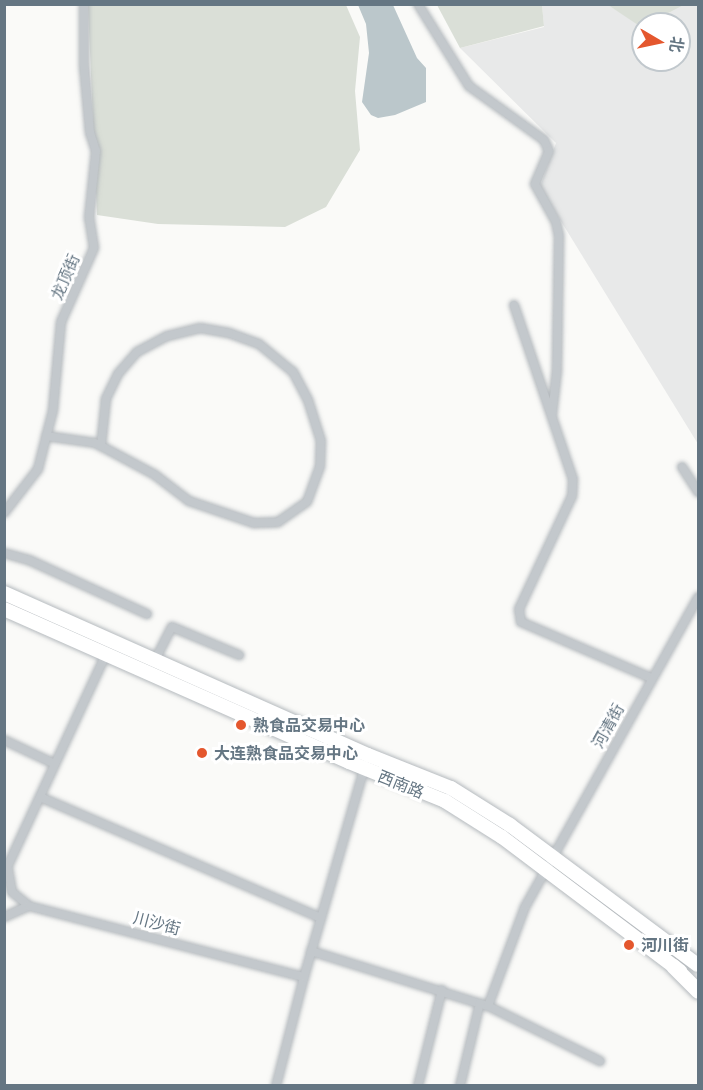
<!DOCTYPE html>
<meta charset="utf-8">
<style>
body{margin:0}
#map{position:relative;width:703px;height:1090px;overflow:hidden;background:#fafaf8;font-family:Barlow,"Noto Sans SC",sans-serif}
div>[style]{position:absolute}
.built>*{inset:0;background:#e8e9e9}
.green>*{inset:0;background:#dadfd7}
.water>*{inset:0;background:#bbc7cb}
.roads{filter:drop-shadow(0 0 2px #b5babe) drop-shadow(0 0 2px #b5babe)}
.street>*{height:8px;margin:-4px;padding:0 4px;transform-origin:4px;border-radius:4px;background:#c3c8cc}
.primary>*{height:14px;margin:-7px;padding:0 7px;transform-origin:7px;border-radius:7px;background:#fff}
.highway>*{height:15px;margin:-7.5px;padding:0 7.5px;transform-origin:7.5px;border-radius:7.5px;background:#fff}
.dots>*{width:16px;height:16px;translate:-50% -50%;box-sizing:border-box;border:3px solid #fff;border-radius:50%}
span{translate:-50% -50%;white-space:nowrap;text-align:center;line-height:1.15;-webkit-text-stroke:6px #fff;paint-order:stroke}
.street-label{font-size:16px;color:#657683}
.poi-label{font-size:16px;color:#657683;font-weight:700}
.left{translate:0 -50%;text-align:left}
.frame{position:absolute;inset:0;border:6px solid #657683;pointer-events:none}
.north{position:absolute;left:631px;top:12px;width:60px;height:60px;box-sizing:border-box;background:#fff;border:2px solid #c1c8cd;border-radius:50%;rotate:99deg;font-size:16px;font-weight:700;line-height:24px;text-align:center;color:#657683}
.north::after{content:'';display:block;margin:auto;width:21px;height:27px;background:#e4572e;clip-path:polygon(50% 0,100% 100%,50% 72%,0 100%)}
</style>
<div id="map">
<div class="built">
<i style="clip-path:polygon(542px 5px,608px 5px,643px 26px,643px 60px,679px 60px,679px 24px,646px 24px,684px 5px,698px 5px,698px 444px,540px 187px,556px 143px,460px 48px,544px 27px)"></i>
</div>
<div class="green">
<i style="clip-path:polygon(88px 5px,346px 5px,360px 37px,355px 91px,360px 150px,326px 207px,285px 227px,158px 224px,97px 215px)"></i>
<i style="clip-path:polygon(437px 5px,542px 5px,544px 26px,460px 48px)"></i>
<i style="clip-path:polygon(608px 5px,684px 5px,641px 27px)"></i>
</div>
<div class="water">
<i style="clip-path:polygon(358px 5px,393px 5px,417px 58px,426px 68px,426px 102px,395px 115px,378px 118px,371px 115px,362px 102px,369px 53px,366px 24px)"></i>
</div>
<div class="roads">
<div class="street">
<i style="left:418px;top:4px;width:97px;rotate:58.1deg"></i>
<i style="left:469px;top:86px;width:92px;rotate:35.8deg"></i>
<i style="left:544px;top:140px;width:12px;rotate:66deg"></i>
<i style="left:549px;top:151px;width:36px;rotate:113deg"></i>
<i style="left:535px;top:184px;width:43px;rotate:61.1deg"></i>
<i style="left:556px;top:222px;width:14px;rotate:78deg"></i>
<i style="left:559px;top:236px;width:134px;rotate:90.9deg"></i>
<i style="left:557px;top:370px;width:44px;rotate:96.5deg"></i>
<i style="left:514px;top:305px;width:184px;rotate:71.3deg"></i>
<i style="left:573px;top:479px;width:17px;rotate:93deg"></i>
<i style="left:572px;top:496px;width:125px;rotate:115.1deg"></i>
<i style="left:519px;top:609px;width:13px;rotate:81deg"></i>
<i style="left:521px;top:622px;width:142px;rotate:23.3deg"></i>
<i style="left:46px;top:436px;width:49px;rotate:8.1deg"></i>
<i style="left:95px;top:443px;width:7px;rotate:27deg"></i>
<i style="left:101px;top:446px;width:61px;rotate:28.2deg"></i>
<i style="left:155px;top:475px;width:43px;rotate:37.4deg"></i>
<i style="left:189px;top:501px;width:69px;rotate:18.7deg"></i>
<i style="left:254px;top:523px;width:24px;rotate:-2deg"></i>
<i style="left:278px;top:522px;width:35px;rotate:-35deg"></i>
<i style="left:307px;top:502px;width:38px;rotate:-70deg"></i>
<i style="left:320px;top:466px;width:25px;rotate:-88deg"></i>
<i style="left:321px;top:441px;width:43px;rotate:-107.6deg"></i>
<i style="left:308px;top:400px;width:32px;rotate:-118deg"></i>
<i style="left:293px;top:372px;width:44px;rotate:-140.5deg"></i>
<i style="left:259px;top:344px;width:32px;rotate:-160deg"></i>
<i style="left:229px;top:333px;width:29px;rotate:-170deg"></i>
<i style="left:200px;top:328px;width:34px;rotate:166deg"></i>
<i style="left:167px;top:336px;width:34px;rotate:152deg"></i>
<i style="left:137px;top:352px;width:29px;rotate:131deg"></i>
<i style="left:118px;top:374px;width:28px;rotate:116deg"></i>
<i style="left:106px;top:399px;width:47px;rotate:96.1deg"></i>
<i style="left:682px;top:467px;width:30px;rotate:57deg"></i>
<i style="left:4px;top:513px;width:56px;rotate:-52.3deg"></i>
<i style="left:38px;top:469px;width:61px;rotate:-75.7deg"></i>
<i style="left:53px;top:410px;width:88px;rotate:-84.8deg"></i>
<i style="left:61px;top:322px;width:81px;rotate:-66deg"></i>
<i style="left:94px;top:248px;width:30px;rotate:-99deg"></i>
<i style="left:89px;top:218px;width:67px;rotate:-84deg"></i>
<i style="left:96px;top:151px;width:19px;rotate:-108deg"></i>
<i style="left:90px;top:133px;width:67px;rotate:-95.1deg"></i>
<i style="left:84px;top:66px;width:62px;rotate:-90deg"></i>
<i style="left:4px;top:553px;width:26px;rotate:16deg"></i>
<i style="left:29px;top:560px;width:130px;rotate:24.6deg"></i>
<i style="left:155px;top:660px;width:37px;rotate:-63deg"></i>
<i style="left:172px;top:627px;width:73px;rotate:22.7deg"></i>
<i style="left:4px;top:740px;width:56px;rotate:25.2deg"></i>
<i style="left:40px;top:797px;width:306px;rotate:23.3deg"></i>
<i style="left:8px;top:869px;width:23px;rotate:80deg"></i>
<i style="left:12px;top:892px;width:22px;rotate:39deg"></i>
<i style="left:4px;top:874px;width:242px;rotate:-65.1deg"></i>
<i style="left:4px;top:917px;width:27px;rotate:-24deg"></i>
<i style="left:29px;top:906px;width:284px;rotate:14.5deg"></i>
<i style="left:311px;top:951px;width:185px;rotate:17.3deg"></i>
<i style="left:488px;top:1006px;width:125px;rotate:26.2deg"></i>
<i style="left:488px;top:1006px;width:106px;rotate:-69.5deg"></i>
<i style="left:525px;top:907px;width:355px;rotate:-60.8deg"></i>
<i style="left:276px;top:1086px;width:113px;rotate:-75.6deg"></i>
<i style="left:304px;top:977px;width:221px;rotate:-73.9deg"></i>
<i style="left:418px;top:1086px;width:99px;rotate:-76deg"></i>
<i style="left:460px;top:1086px;width:85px;rotate:-76.5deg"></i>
</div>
<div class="primary">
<i style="left:4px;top:593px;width:398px;rotate:24deg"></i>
<i style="left:368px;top:755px;width:89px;rotate:21.7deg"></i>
<i style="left:451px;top:788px;width:70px;rotate:32.1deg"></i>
<i style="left:510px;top:825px;width:234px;rotate:36.7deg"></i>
<i style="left:4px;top:609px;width:377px;rotate:23.9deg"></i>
<i style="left:349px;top:762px;width:104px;rotate:22.1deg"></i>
<i style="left:445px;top:801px;width:67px;rotate:32.3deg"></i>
<i style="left:502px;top:837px;width:223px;rotate:37deg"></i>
</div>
<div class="highway">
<i style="left:673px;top:966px;width:35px;rotate:45deg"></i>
</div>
</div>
<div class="dots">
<i style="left:241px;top:725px;background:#e4572e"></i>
<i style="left:202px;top:753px;background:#e4572e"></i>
<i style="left:629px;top:945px;background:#e4572e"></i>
</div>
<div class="street-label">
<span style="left:65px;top:277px;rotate:-66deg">龙顶街</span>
<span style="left:608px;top:726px;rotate:-61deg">河清街</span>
<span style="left:401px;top:784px;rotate:22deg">西南路</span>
<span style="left:157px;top:923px;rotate:15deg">川沙街</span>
</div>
<div class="poi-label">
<span class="left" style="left:253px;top:725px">熟食品交易中心</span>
<span class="left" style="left:214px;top:753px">大连熟食品交易中心</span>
<span class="left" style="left:641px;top:945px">河川街</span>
</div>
<div class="frame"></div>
<div class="north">北</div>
</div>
